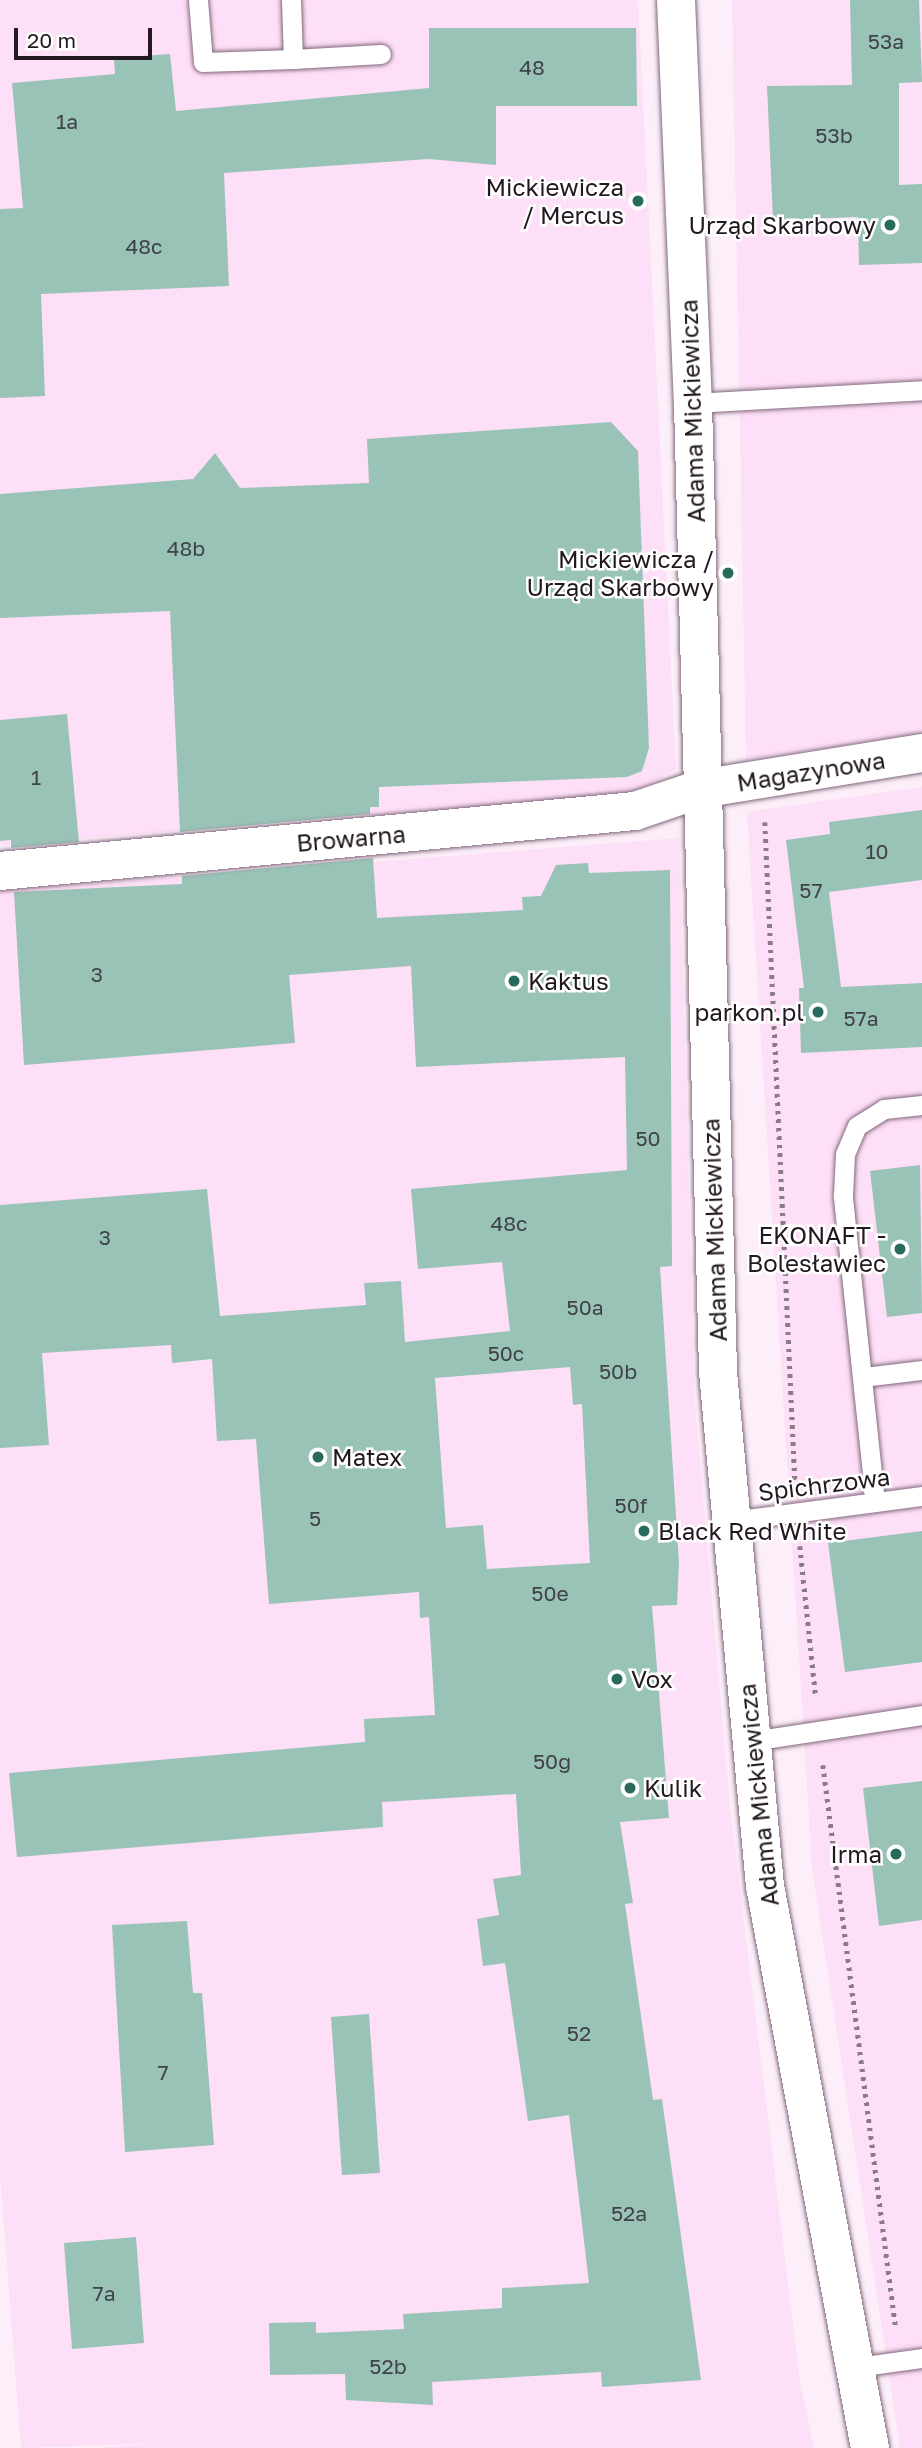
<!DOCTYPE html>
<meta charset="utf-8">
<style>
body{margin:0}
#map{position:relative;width:922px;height:2448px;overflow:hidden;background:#fceff9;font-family:"Golos Text",sans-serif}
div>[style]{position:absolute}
.built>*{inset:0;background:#fddff7}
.building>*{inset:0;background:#9ac3b7}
.path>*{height:4.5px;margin-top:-2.25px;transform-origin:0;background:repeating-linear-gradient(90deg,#887d86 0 3.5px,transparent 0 8.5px)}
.roads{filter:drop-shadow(0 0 2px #82687d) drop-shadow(0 0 2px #82687d)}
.lane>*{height:19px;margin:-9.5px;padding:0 9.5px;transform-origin:9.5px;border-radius:9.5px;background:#fff}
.street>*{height:38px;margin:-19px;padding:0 19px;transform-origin:19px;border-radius:19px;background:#fff}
.dots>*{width:19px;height:19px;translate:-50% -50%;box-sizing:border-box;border:4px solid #fff;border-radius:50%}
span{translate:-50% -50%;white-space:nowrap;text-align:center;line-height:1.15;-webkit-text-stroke:5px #fff;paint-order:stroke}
.number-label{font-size:21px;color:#404346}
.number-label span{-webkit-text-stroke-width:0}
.poi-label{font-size:24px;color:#221820}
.right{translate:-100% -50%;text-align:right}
.left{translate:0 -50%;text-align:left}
.street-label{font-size:24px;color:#221820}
.scale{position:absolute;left:14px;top:28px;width:138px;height:32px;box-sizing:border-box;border:4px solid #221820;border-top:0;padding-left:9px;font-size:21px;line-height:24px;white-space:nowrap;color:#221820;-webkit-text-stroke:5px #fff;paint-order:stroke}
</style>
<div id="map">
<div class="built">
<i style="clip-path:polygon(0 0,638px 0,676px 769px,635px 794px,0 845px)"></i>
<i style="clip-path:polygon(732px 0,922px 0,922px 733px,746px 760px)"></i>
<i style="clip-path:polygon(922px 787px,922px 2448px,900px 2448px,812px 1868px,747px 812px)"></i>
<i style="clip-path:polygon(679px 838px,694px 1393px,730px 1807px,800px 2381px,814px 2448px,95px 2448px,168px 2443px,21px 2448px,0 2174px,0 891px)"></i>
</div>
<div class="building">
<i style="clip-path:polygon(850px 0,919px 0,922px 82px,899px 83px,899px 185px,922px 184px,922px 263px,859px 265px,858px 217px,773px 220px,767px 86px,852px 85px)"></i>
<i style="clip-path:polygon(429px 28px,636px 28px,637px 106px,496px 106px,496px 165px,429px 159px,224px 173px,229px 286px,41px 294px,45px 396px,0 398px,0 209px,23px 208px,12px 83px,115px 74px,114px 58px,170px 54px,176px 111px,429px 88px)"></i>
<i style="clip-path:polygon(611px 422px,638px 451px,649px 748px,642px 771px,627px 777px,379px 787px,379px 807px,370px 807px,370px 814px,180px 832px,170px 611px,0 618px,0 494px,193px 479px,215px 453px,240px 488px,369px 483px,367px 439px)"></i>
<i style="clip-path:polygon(67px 714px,79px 842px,11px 848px,11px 840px,0 841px,0 720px)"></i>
<i style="clip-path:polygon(922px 810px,922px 880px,829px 892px,841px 987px,922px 983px,922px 1047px,801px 1053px,799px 988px,804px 988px,786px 840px,830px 834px,829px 822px)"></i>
<i style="clip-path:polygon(evenodd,373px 858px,377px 918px,523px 910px,522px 897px,541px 896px,556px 865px,588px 863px,589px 873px,670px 870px,672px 1266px,660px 1267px,679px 1563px,677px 1605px,652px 1606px,669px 1818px,620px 1822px,633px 1903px,625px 1904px,653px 2100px,662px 2099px,701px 2380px,602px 2387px,601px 2372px,432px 2382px,433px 2405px,346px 2400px,345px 2374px,270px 2375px,269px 2323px,316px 2322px,316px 2333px,404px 2329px,403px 2314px,502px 2308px,502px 2288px,589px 2283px,569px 2115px,528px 2121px,505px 1963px,483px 1966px,477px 1919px,499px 1915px,493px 1879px,521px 1875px,516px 1794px,382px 1802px,383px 1827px,17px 1857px,9px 1773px,365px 1742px,364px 1719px,435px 1715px,429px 1617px,420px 1618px,419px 1592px,269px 1604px,256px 1439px,217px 1441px,212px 1359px,172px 1363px,171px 1345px,42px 1353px,49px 1445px,0 1448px,0 1205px,207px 1189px,220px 1316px,366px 1305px,364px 1283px,401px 1281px,405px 1342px,510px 1331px,502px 1262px,418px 1269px,411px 1189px,627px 1170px,625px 1057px,416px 1067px,411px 966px,289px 975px,295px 1043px,24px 1065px,14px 892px,182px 884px,182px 876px,373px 858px,570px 1367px,573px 1405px,582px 1404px,590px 1563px,487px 1569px,483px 1525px,446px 1528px,435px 1378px,570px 1367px)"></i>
<i style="clip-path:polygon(920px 1165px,922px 1313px,887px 1317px,870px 1171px)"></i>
<i style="clip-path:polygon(922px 1531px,922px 1662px,845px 1672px,828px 1543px)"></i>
<i style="clip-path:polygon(922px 1781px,922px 1920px,879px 1926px,863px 1788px)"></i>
<i style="clip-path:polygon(187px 1921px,193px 1993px,202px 1993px,214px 2145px,125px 2152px,112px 1925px)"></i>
<i style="clip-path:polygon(369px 2014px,380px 2173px,342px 2175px,331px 2017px)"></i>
<i style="clip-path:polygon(136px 2237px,144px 2343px,72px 2349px,64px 2243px)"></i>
</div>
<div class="path">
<i style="left:765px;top:822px;width:660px;rotate:87.39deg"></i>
<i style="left:800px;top:1546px;width:152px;rotate:84deg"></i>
<i style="left:823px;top:1765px;width:569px;rotate:82.63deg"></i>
</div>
<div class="roads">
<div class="lane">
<i style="left:198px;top:0;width:62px;rotate:85.4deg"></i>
<i style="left:203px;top:62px;width:90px;rotate:-1.9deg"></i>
<i style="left:291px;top:0;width:59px;rotate:88.1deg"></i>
<i style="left:293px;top:59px;width:88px;rotate:-3.3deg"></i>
<i style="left:693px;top:403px;width:229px;rotate:-3.2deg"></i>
<i style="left:863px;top:1377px;width:59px;rotate:-6.8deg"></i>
<i style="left:875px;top:1502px;width:309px;rotate:-96deg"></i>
<i style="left:843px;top:1195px;width:41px;rotate:-87.2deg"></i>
<i style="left:845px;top:1154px;width:30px;rotate:-67deg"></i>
<i style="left:857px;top:1126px;width:32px;rotate:-32deg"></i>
<i style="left:884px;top:1109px;width:38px;rotate:-6deg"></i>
<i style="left:732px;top:1521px;width:192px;rotate:-7.5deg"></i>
<i style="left:752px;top:1741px;width:172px;rotate:-8.7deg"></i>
<i style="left:856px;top:2367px;width:67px;rotate:-7.8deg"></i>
</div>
<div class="street">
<i style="left:676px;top:0;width:403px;rotate:87.6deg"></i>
<i style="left:693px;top:403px;width:969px;rotate:88.52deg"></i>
<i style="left:718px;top:1372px;width:516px;rotate:84.78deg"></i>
<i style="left:765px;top:1886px;width:572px;rotate:79.42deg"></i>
<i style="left:0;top:871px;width:638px;rotate:-5.4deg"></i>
<i style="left:635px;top:811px;width:69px;rotate:-18.7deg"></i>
<i style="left:700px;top:789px;width:225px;rotate:-9.2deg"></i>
</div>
</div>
<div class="dots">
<i style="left:638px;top:201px;background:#286b5c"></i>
<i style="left:890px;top:225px;background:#286b5c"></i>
<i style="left:728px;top:573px;background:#286b5c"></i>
<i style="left:514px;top:981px;background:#286b5c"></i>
<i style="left:818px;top:1012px;background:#286b5c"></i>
<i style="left:900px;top:1249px;background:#286b5c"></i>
<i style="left:318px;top:1457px;background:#286b5c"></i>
<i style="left:644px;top:1531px;background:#286b5c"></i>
<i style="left:617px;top:1679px;background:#286b5c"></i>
<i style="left:630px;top:1788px;background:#286b5c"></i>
<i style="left:896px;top:1854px;background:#286b5c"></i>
</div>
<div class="number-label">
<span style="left:886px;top:41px">53a</span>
<span style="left:532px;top:67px">48</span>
<span style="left:67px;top:121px">1a</span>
<span style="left:834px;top:135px">53b</span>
<span style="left:144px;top:246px">48c</span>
<span style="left:186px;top:548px">48b</span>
<span style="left:36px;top:777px">1</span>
<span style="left:877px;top:851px">10</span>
<span style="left:811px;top:890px">57</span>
<span style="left:97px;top:974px">3</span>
<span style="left:861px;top:1018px">57a</span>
<span style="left:648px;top:1138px">50</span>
<span style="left:509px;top:1223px">48c</span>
<span style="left:105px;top:1237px">3</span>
<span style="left:585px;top:1307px">50a</span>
<span style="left:506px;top:1353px">50c</span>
<span style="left:618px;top:1371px">50b</span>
<span style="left:631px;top:1505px">50f</span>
<span style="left:315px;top:1518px">5</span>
<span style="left:550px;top:1593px">50e</span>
<span style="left:552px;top:1761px">50g</span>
<span style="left:579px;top:2033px">52</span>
<span style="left:163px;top:2072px">7</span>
<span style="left:629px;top:2213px">52a</span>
<span style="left:104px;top:2293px">7a</span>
<span style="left:388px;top:2366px">52b</span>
</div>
<div class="poi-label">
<span class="right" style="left:624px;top:201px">Mickiewicza<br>/ Mercus</span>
<span class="right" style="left:876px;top:225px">Urząd Skarbowy</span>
<span class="right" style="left:714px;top:573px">Mickiewicza /<br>Urząd Skarbowy</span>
<span class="left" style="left:528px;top:981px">Kaktus</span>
<span class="right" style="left:804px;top:1012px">parkon.pl</span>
<span class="right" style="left:886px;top:1249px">EKONAFT -<br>Bolesławiec</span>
<span class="left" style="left:332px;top:1457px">Matex</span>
<span class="left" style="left:658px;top:1531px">Black Red White</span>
<span class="left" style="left:631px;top:1679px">Vox</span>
<span class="left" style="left:644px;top:1788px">Kulik</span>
<span class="right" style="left:882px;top:1854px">Irma</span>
</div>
<div class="street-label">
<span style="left:692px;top:411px;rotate:-92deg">Adama Mickiewicza</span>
<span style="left:811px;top:771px;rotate:-9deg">Magazynowa</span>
<span style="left:351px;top:838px;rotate:-5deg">Browarna</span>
<span style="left:714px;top:1230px;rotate:-92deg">Adama Mickiewicza</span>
<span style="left:824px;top:1484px;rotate:-7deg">Spichrzowa</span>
<span style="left:758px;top:1795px;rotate:-96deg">Adama Mickiewicza</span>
</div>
<div class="scale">20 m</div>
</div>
